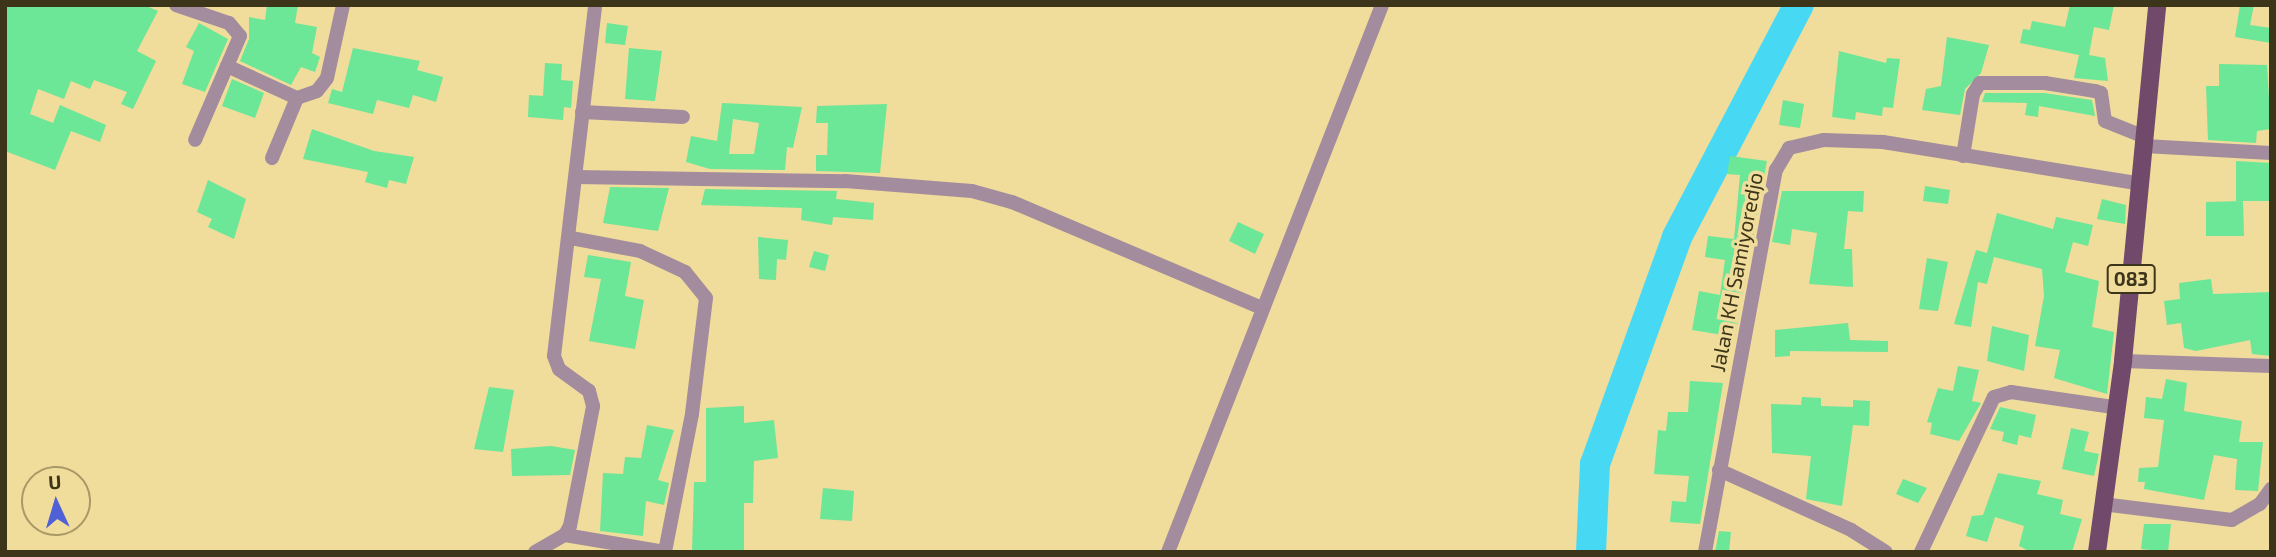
<!DOCTYPE html>
<style>
body{margin:0}
#map{position:relative;width:2276px;height:557px;overflow:hidden;background:#f0dc9b;font-family:"Exo 2",sans-serif}
div>[style]{position:absolute}
.river>*{height:30px;margin:-15px;padding:0 15px;transform-origin:15px;border-radius:15px;background:#47d9f4}
.building>*{inset:0;background:#6ce697}
.minor>*{height:14px;margin:-7px;padding:0 7px;transform-origin:7px;border-radius:7px;background:#a38c9e}
.primary>*{height:18px;margin:-9px;padding:0 9px;transform-origin:9px;border-radius:9px;background:#71496a}
span{translate:-50% -50%;white-space:nowrap;text-align:center;line-height:1.15;-webkit-text-stroke:7px #f0dc9b;paint-order:stroke}
.shield-label span{padding:2px 5px;background:#f0dc9b;border:2px solid;border-radius:5px;-webkit-text-stroke-width:0}
.shield-label{font-size:19px;color:#3d351a;font-weight:700}
.street-label{font-size:21px;color:#3d351a}
.frame{position:absolute;inset:0;border:7px solid #3d351a;pointer-events:none}
.north{position:absolute;left:21px;top:466px;width:70px;height:70px;box-sizing:border-box;background:#f0dc9b;border:2px solid #a89967;border-radius:50%;rotate:356deg;font-size:19px;font-weight:700;line-height:28px;text-align:center;color:#3d351a}
.north::after{content:'';display:block;margin:auto;width:24px;height:32px;background:#5060d6;clip-path:polygon(50% 0,100% 100%,50% 72%,0 100%)}
</style>
<div id="map">
<div class="river">
<i style="left:1591px;top:552px;width:88px;rotate:-87.4deg"></i>
<i style="left:1595px;top:464px;width:241px;rotate:-70.1deg"></i>
<i style="left:1677px;top:237px;width:262px;rotate:-62.3deg"></i>
</div>
<div class="building">
<i style="clip-path:polygon(5px 5px,144px 5px,158px 11px,137px 51px,156px 61px,133px 109px,121px 104px,127px 92px,94px 80px,90px 89px,71px 81px,64px 99px,38px 89px,30px 114px,53px 123px,60px 105px,106px 125px,100px 142px,71px 131px,55px 170px,5px 151px)"></i>
<i style="clip-path:polygon(267px 5px,298px 5px,295px 23px,317px 27px,312px 53px,320px 57px,315px 72px,301px 67px,291px 85px,240px 61px,249px 39px,249px 17px,265px 20px)"></i>
<i style="clip-path:polygon(2070px 5px,2114px 5px,2109px 30px,2094px 27px,2089px 55px,2105px 58px,2108px 81px,2074px 78px,2079px 55px,2020px 43px,2023px 29px,2030px 30px,2032px 21px,2065px 27px)"></i>
<i style="clip-path:polygon(2240px 5px,2254px 5px,2250px 25px,2271px 28px,2271px 43px,2235px 37px)"></i>
<i style="clip-path:polygon(199px 23px,228px 39px,205px 92px,182px 84px,194px 51px,186px 47px)"></i>
<i style="clip-path:polygon(607px 23px,628px 26px,625px 45px,605px 43px)"></i>
<i style="clip-path:polygon(1947px 37px,1989px 45px,1981px 73px,1965px 89px,1960px 115px,1922px 110px,1926px 89px,1941px 86px)"></i>
<i style="clip-path:polygon(353px 48px,420px 61px,417px 70px,443px 77px,436px 102px,413px 95px,409px 108px,377px 100px,373px 114px,328px 103px,332px 89px,342px 92px)"></i>
<i style="clip-path:polygon(629px 48px,662px 51px,655px 101px,625px 99px)"></i>
<i style="clip-path:polygon(1839px 51px,1886px 63px,1887px 58px,1900px 59px,1893px 108px,1883px 107px,1882px 116px,1856px 112px,1855px 120px,1832px 117px)"></i>
<i style="clip-path:polygon(545px 63px,562px 64px,561px 80px,573px 81px,571px 108px,564px 107px,563px 120px,528px 117px,529px 95px,543px 96px)"></i>
<i style="clip-path:polygon(2219px 64px,2267px 65px,2271px 129px,2257px 131px,2256px 143px,2208px 140px,2206px 86px,2219px 86px)"></i>
<i style="clip-path:polygon(232px 79px,264px 93px,255px 118px,222px 106px)"></i>
<i style="clip-path:polygon(1985px 93px,2044px 93px,2092px 100px,2095px 116px,2039px 106px,2038px 117px,2025px 115px,2027px 103px,1982px 102px)"></i>
<i style="clip-path:polygon(1783px 100px,1804px 104px,1800px 128px,1779px 125px)"></i>
<i style="clip-path:polygon(evenodd,722px 103px,802px 107px,793px 148px,787px 147px,785px 170px,710px 169px,686px 162px,691px 136px,717px 141px,722px 103px,733px 119px,759px 123px,754px 154px,729px 154px,733px 119px)"></i>
<i style="clip-path:polygon(887px 104px,880px 173px,816px 171px,816px 155px,827px 155px,828px 123px,816px 123px,817px 106px)"></i>
<i style="clip-path:polygon(312px 129px,374px 151px,414px 157px,406px 184px,389px 180px,387px 188px,365px 182px,368px 172px,303px 159px)"></i>
<i style="clip-path:polygon(1730px 156px,1767px 161px,1735px 337px,1692px 330px,1699px 291px,1720px 295px,1725px 260px,1705px 257px,1708px 236px,1734px 239px,1740px 175px,1727px 174px)"></i>
<i style="clip-path:polygon(2236px 161px,2271px 163px,2271px 201px,2236px 201px)"></i>
<i style="clip-path:polygon(208px 180px,246px 199px,234px 239px,208px 227px,212px 219px,197px 212px)"></i>
<i style="clip-path:polygon(1925px 186px,1950px 190px,1948px 204px,1923px 201px)"></i>
<i style="clip-path:polygon(610px 187px,669px 188px,658px 231px,603px 223px)"></i>
<i style="clip-path:polygon(705px 189px,837px 191px,836px 199px,874px 203px,873px 220px,833px 217px,832px 225px,801px 220px,802px 208px,701px 205px)"></i>
<i style="clip-path:polygon(1782px 191px,1864px 191px,1863px 212px,1848px 211px,1844px 249px,1852px 249px,1853px 287px,1809px 284px,1817px 233px,1792px 229px,1790px 245px,1772px 242px)"></i>
<i style="clip-path:polygon(2102px 199px,2126px 205px,2125px 224px,2097px 219px)"></i>
<i style="clip-path:polygon(2243px 201px,2244px 236px,2206px 236px,2206px 202px)"></i>
<i style="clip-path:polygon(1997px 213px,2053px 229px,2056px 217px,2093px 225px,2088px 246px,2073px 242px,2065px 272px,2099px 281px,2092px 327px,2114px 332px,2107px 394px,2054px 378px,2060px 350px,2035px 346px,2044px 296px,2042px 269px,1994px 257px,1987px 284px,1978px 282px,1971px 327px,1954px 324px,1976px 250px,1987px 253px)"></i>
<i style="clip-path:polygon(1238px 222px,1264px 234px,1255px 254px,1229px 241px)"></i>
<i style="clip-path:polygon(758px 237px,788px 240px,786px 260px,777px 259px,776px 280px,759px 279px)"></i>
<i style="clip-path:polygon(814px 251px,829px 255px,825px 271px,809px 267px)"></i>
<i style="clip-path:polygon(588px 255px,631px 262px,625px 296px,644px 300px,635px 349px,589px 341px,601px 279px,584px 277px)"></i>
<i style="clip-path:polygon(1927px 258px,1948px 262px,1938px 311px,1919px 309px)"></i>
<i style="clip-path:polygon(2211px 279px,2213px 294px,2271px 292px,2271px 356px,2252px 354px,2250px 340px,2196px 351px,2184px 348px,2181px 323px,2167px 325px,2164px 301px,2180px 299px,2179px 283px)"></i>
<i style="clip-path:polygon(1848px 323px,1850px 340px,1888px 341px,1888px 352px,1790px 351px,1790px 356px,1775px 357px,1775px 330px)"></i>
<i style="clip-path:polygon(1992px 326px,2029px 335px,2024px 371px,1987px 361px)"></i>
<i style="clip-path:polygon(1958px 366px,1979px 370px,1972px 401px,1981px 403px,1959px 441px,1930px 434px,1932px 423px,1927px 422px,1938px 388px,1953px 391px)"></i>
<i style="clip-path:polygon(2166px 379px,2187px 383px,2184px 411px,2242px 421px,2239px 442px,2263px 442px,2258px 491px,2235px 490px,2237px 459px,2214px 455px,2204px 500px,2144px 489px,2145px 482px,2138px 482px,2139px 468px,2158px 467px,2164px 420px,2144px 418px,2146px 397px,2162px 399px)"></i>
<i style="clip-path:polygon(1690px 381px,1723px 383px,1700px 524px,1670px 522px,1672px 501px,1686px 502px,1689px 476px,1654px 474px,1658px 430px,1666px 431px,1668px 412px,1688px 412px)"></i>
<i style="clip-path:polygon(489px 387px,514px 390px,503px 452px,474px 449px)"></i>
<i style="clip-path:polygon(1802px 397px,1821px 398px,1821px 406px,1853px 407px,1853px 400px,1870px 401px,1869px 426px,1853px 425px,1842px 506px,1806px 499px,1811px 456px,1772px 453px,1771px 404px,1801px 405px)"></i>
<i style="clip-path:polygon(744px 406px,744px 423px,774px 420px,778px 458px,754px 461px,753px 503px,744px 503px,744px 552px,692px 552px,694px 482px,706px 482px,706px 408px)"></i>
<i style="clip-path:polygon(2000px 407px,2036px 415px,2031px 438px,2019px 435px,2017px 445px,2002px 441px,2004px 432px,1990px 429px)"></i>
<i style="clip-path:polygon(647px 425px,674px 430px,658px 480px,669px 483px,664px 505px,646px 501px,643px 536px,600px 531px,603px 473px,623px 474px,625px 457px,641px 458px)"></i>
<i style="clip-path:polygon(2071px 428px,2089px 432px,2084px 451px,2099px 454px,2094px 476px,2062px 469px)"></i>
<i style="clip-path:polygon(551px 446px,575px 450px,570px 475px,512px 476px,511px 449px)"></i>
<i style="clip-path:polygon(1998px 473px,2041px 481px,2037px 494px,2063px 500px,2060px 514px,2082px 519px,2072px 552px,2031px 552px,2019px 546px,2024px 526px,1995px 517px,1987px 542px,1966px 536px,1972px 516px,1983px 515px)"></i>
<i style="clip-path:polygon(1903px 479px,1927px 488px,1918px 503px,1896px 494px)"></i>
<i style="clip-path:polygon(823px 488px,854px 491px,852px 521px,820px 519px)"></i>
<i style="clip-path:polygon(2144px 524px,2171px 524px,2168px 552px,2141px 549px)"></i>
<i style="clip-path:polygon(1719px 531px,1731px 532px,1729px 552px,1715px 552px)"></i>
</div>
<div class="minor">
<i style="left:176px;top:5px;width:56px;rotate:18.8deg"></i>
<i style="left:229px;top:23px;width:17px;rotate:50deg"></i>
<i style="left:240px;top:36px;width:113px;rotate:113.4deg"></i>
<i style="left:227px;top:66px;width:77px;rotate:24.6deg"></i>
<i style="left:582px;top:112px;width:101px;rotate:2.8deg"></i>
<i style="left:2144px;top:146px;width:127px;rotate:3.2deg"></i>
<i style="left:1963px;top:156px;width:63px;rotate:-80.8deg"></i>
<i style="left:1973px;top:94px;width:13px;rotate:-58deg"></i>
<i style="left:1980px;top:83px;width:65px"></i>
<i style="left:2045px;top:83px;width:51px;rotate:9.1deg"></i>
<i style="left:2095px;top:91px;width:6px;rotate:18deg"></i>
<i style="left:2101px;top:93px;width:28px;rotate:82deg"></i>
<i style="left:2105px;top:121px;width:43px;rotate:21.8deg"></i>
<i style="left:272px;top:158px;width:65px;rotate:-67.4deg"></i>
<i style="left:297px;top:98px;width:21px;rotate:-19deg"></i>
<i style="left:317px;top:91px;width:16px;rotate:-52deg"></i>
<i style="left:327px;top:78px;width:75px;rotate:-77.6deg"></i>
<i style="left:576px;top:177px;width:269px;rotate:0.9deg"></i>
<i style="left:845px;top:181px;width:127px;rotate:4.5deg"></i>
<i style="left:972px;top:191px;width:41px;rotate:15.4deg"></i>
<i style="left:1012px;top:202px;width:272px;rotate:23deg"></i>
<i style="left:571px;top:238px;width:70px;rotate:10.7deg"></i>
<i style="left:640px;top:251px;width:50px;rotate:25deg"></i>
<i style="left:685px;top:272px;width:33px;rotate:51deg"></i>
<i style="left:706px;top:298px;width:117px;rotate:96.9deg"></i>
<i style="left:692px;top:414px;width:141px;rotate:101.1deg"></i>
<i style="left:2123px;top:361px;width:148px;rotate:1.9deg"></i>
<i style="left:1719px;top:470px;width:145px;rotate:24.4deg"></i>
<i style="left:1851px;top:530px;width:41px;rotate:32.2deg"></i>
<i style="left:2102px;top:504px;width:131px;rotate:7deg"></i>
<i style="left:2232px;top:520px;width:32px;rotate:-30deg"></i>
<i style="left:2260px;top:504px;width:19px;rotate:-54deg"></i>
<i style="left:565px;top:535px;width:101px;rotate:9.6deg"></i>
<i style="left:535px;top:552px;width:34px;rotate:-30deg"></i>
<i style="left:565px;top:535px;width:10px;rotate:-61deg"></i>
<i style="left:570px;top:526px;width:122px;rotate:-79.1deg"></i>
<i style="left:593px;top:406px;width:16px;rotate:-105deg"></i>
<i style="left:589px;top:391px;width:37px;rotate:-144deg"></i>
<i style="left:559px;top:369px;width:14px;rotate:-111deg"></i>
<i style="left:554px;top:356px;width:353px;rotate:-83.3deg"></i>
<i style="left:1168px;top:552px;width:587px;rotate:-68.63deg"></i>
<i style="left:1705px;top:552px;width:389px;rotate:-79.5deg"></i>
<i style="left:1776px;top:170px;width:26px;rotate:-59deg"></i>
<i style="left:1789px;top:148px;width:36px;rotate:-13deg"></i>
<i style="left:1824px;top:140px;width:59px;rotate:1.9deg"></i>
<i style="left:1883px;top:142px;width:261px;rotate:9.2deg"></i>
<i style="left:1921px;top:552px;width:171px;rotate:-64.8deg"></i>
<i style="left:1994px;top:397px;width:18px;rotate:-16deg"></i>
<i style="left:2011px;top:392px;width:103px;rotate:8.4deg"></i>
</div>
<div class="primary">
<i style="left:2097px;top:552px;width:193px;rotate:-82.2deg"></i>
<i style="left:2123px;top:361px;width:358px;rotate:-84.5deg"></i>
</div>
<div class="shield-label">
<span style="left:2131px;top:279px">083</span>
</div>
<div class="street-label">
<span style="left:1736px;top:272px;rotate:-79deg">Jalan KH Samiyoredjo</span>
</div>
<div class="frame"></div>
<div class="north">U</div>
</div>
